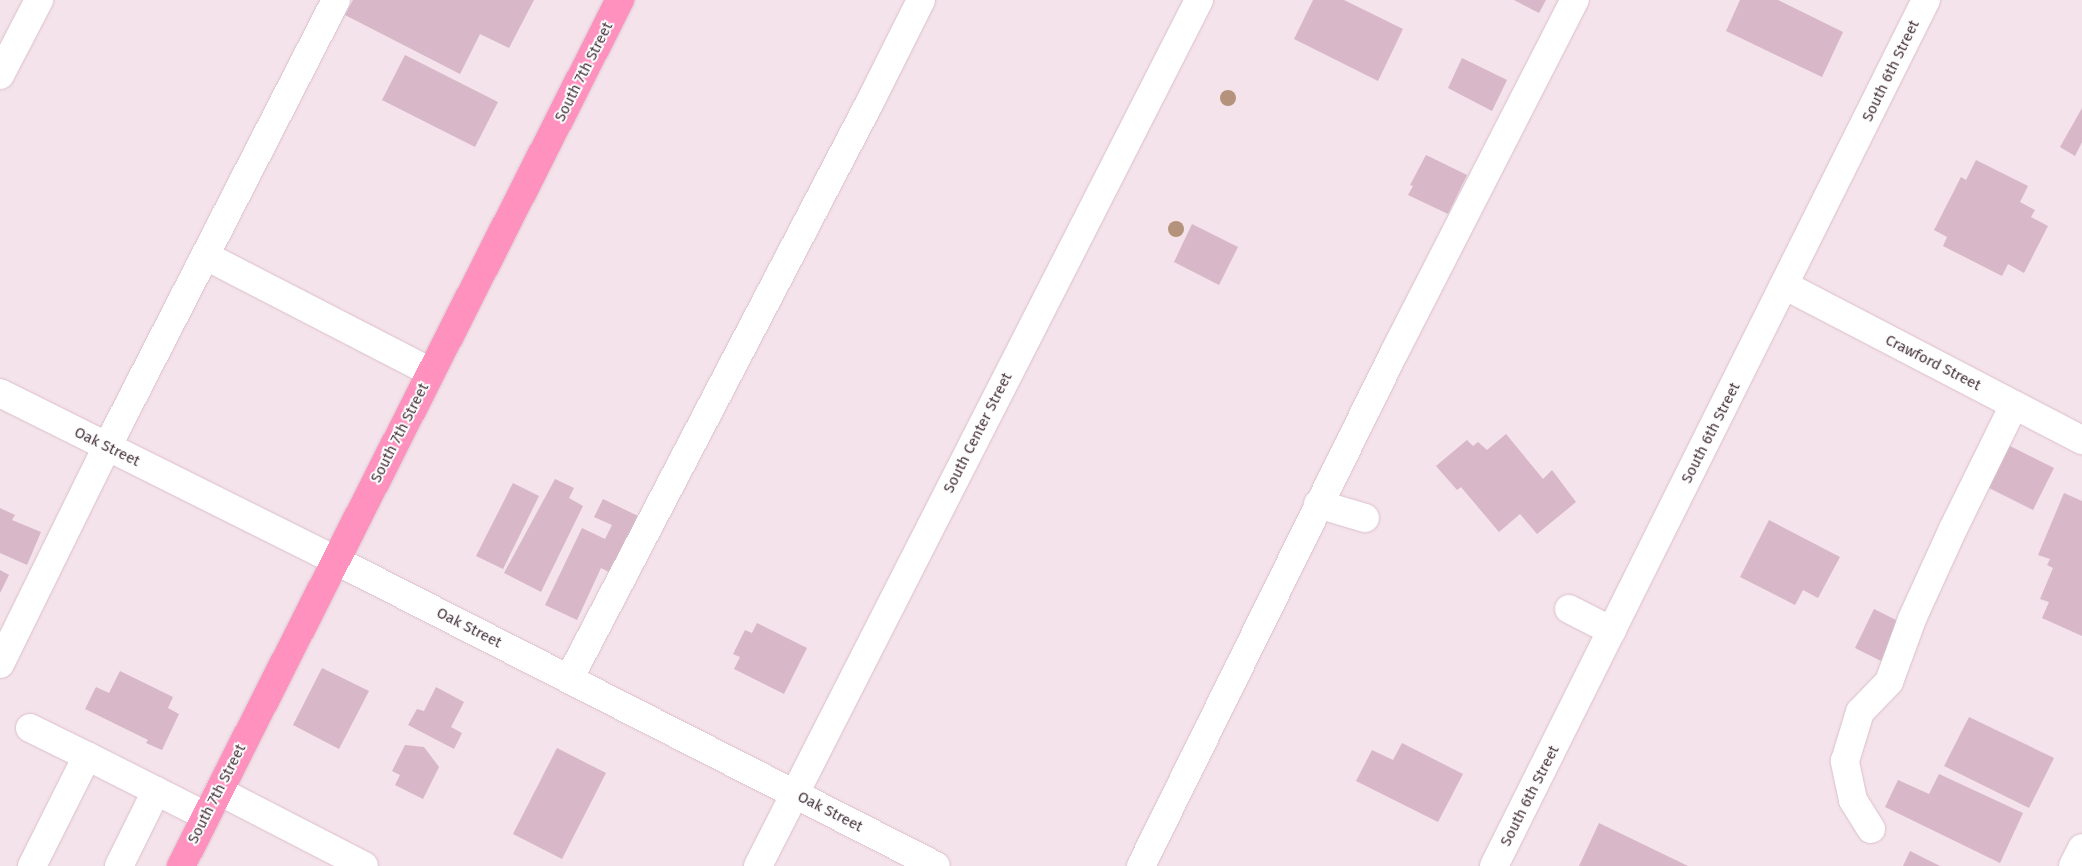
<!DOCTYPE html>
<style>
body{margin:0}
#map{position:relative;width:2082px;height:866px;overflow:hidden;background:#f4e3ea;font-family:"Fira Sans",sans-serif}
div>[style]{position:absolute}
.building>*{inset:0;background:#d7b7c8}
.roads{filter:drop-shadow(0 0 1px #dbbfcc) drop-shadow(0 0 1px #dbbfcc)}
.minor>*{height:28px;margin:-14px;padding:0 14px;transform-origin:14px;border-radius:14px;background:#fff}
.major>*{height:28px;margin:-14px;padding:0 14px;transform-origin:14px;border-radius:14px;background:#ff91be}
.trees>*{width:16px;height:16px;margin:-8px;border-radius:50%;background:#b4927b}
span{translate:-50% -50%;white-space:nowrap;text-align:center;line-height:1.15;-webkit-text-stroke:4px #fff;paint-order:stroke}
.street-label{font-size:15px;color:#47333d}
</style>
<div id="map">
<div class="building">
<i style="clip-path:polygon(353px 0,534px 0,509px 48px,480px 34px,460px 74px,345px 15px)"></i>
<i style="clip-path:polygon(1313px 0,1344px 0,1403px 29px,1378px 81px,1294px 39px)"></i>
<i style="clip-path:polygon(1514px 0,1546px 0,1539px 13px)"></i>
<i style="clip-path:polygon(1740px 0,1778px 0,1843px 32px,1822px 77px,1726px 31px)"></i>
<i style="clip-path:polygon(405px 55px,498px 102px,475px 147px,382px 100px)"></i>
<i style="clip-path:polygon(1462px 58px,1507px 80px,1492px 111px,1448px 88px)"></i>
<i style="clip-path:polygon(2082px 108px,2082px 142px,2075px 156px,2060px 147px)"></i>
<i style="clip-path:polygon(1426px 155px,1467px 175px,1448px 214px,1408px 195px,1413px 186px,1410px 185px)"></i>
<i style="clip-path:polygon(1976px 160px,2028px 186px,2020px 202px,2035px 210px,2031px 217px,2048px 226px,2024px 273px,2008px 264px,2002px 276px,1943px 246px,1947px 237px,1934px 230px,1961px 177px,1966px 180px)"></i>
<i style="clip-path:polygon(1192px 224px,1238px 247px,1219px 285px,1174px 262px)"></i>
<i style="clip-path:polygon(1506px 434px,1543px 479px,1552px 470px,1576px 502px,1537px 534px,1520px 514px,1499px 532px,1461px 487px,1457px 490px,1436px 466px,1467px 440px,1473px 446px,1478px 442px,1487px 450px)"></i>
<i style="clip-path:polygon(2006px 444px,2054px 468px,2033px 510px,1985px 486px)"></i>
<i style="clip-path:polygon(555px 479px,574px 488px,569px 498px,583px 506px,541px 592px,504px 573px)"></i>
<i style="clip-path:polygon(513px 483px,539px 496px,503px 569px,476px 556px)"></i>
<i style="clip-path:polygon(2064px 493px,2082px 501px,2082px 636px,2042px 618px,2049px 602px,2040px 599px,2053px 568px,2047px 565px,2050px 559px,2038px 555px)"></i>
<i style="clip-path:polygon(603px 499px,638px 516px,611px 573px,601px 568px,577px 620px,545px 605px,582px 528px,605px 539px,612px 525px,594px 517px)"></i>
<i style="clip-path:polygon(0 508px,15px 515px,12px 520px,41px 532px,27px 565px,0 553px)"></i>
<i style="clip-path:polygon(1769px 520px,1840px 557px,1818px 598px,1803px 590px,1795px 605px,1740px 577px)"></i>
<i style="clip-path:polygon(0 570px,9px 575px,0 593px)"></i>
<i style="clip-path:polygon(1874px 609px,1900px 622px,1881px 661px,1855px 648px)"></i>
<i style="clip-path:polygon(757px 623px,807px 648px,784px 694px,734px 669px,740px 657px,733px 654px,745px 630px,752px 633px)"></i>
<i style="clip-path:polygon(322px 668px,369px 691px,339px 749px,293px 725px)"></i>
<i style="clip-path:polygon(120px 671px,173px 697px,168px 708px,179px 714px,162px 750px,146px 743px,148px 740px,85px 709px,96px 687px,109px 693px)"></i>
<i style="clip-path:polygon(436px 687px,464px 702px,451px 727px,462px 733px,454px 749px,408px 725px,417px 709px,424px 711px)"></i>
<i style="clip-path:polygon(1969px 717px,2054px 758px,2029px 808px,1944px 766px)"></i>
<i style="clip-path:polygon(1402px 743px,1463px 774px,1438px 822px,1356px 781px,1372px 750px,1393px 760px)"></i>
<i style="clip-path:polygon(405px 745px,424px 747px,439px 767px,423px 799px,395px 785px,400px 775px,392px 771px)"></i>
<i style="clip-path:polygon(557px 748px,606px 773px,562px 859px,513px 834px)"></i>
<i style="clip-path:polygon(1939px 774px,2023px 813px,2000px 863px,1885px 807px,1898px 780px,1929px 794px)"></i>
<i style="clip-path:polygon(1599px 823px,1688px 866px,1579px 866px)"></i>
<i style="clip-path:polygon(1910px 851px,1940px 866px,1903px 866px)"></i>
</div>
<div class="roads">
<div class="minor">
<i style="left:0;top:75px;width:85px;rotate:-62.5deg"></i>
<i style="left:206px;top:256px;width:253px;rotate:27.3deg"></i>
<i style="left:1784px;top:285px;width:336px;rotate:27.5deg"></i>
<i style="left:0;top:393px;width:374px;rotate:26.5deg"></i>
<i style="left:335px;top:560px;width:674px;rotate:26.98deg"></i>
<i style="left:1318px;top:504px;width:49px;rotate:16.6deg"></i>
<i style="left:1569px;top:609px;width:48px;rotate:27.1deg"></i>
<i style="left:0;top:664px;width:242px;rotate:-63.8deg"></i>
<i style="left:107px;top:447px;width:502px;rotate:-62.87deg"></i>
<i style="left:569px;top:679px;width:649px;rotate:-62.45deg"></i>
<i style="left:869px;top:104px;width:116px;rotate:-63.4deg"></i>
<i style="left:30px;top:728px;width:64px;rotate:26.2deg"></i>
<i style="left:219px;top:791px;width:163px;rotate:27.3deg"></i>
<i style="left:1871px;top:829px;width:34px;rotate:-122deg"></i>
<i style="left:1853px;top:800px;width:40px;rotate:-102deg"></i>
<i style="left:1845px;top:761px;width:51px;rotate:-73deg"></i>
<i style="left:1860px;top:712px;width:42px;rotate:-46deg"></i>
<i style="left:1889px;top:682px;width:67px;rotate:-69.9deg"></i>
<i style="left:1912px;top:619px;width:99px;rotate:-65.5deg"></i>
<i style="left:1953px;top:529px;width:138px;rotate:-63.8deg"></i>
<i style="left:32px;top:866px;width:123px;rotate:-63.4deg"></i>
<i style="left:87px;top:756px;width:133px;rotate:26.8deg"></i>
<i style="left:119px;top:866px;width:84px;rotate:-63.7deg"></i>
<i style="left:758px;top:866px;width:972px;rotate:-63.01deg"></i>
<i style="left:1141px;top:866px;width:572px;rotate:-63.75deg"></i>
<i style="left:1394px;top:353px;width:397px;rotate:-62.9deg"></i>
<i style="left:1494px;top:866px;width:968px;rotate:-63.49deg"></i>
<i style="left:2073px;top:866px;width:20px;rotate:-63deg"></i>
</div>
<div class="major">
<i style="left:181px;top:866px;width:971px;rotate:-63.12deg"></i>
</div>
</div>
<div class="trees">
<i style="left:1228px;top:98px"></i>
<i style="left:1176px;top:229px"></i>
</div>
<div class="street-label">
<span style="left:1891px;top:71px;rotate:-64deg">South 6th Street</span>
<span style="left:584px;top:72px;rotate:-63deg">South 7th Street</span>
<span style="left:1933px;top:363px;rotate:27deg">Crawford Street</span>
<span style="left:400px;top:433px;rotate:-63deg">South 7th Street</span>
<span style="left:978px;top:433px;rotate:-63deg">South Center Street</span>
<span style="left:1711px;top:433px;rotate:-63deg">South 6th Street</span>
<span style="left:107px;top:447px;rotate:26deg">Oak Street</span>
<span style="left:469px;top:628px;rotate:27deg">Oak Street</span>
<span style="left:217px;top:794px;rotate:-63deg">South 7th Street</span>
<span style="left:1530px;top:796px;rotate:-63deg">South 6th Street</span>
<span style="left:830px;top:812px;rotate:27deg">Oak Street</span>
</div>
</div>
